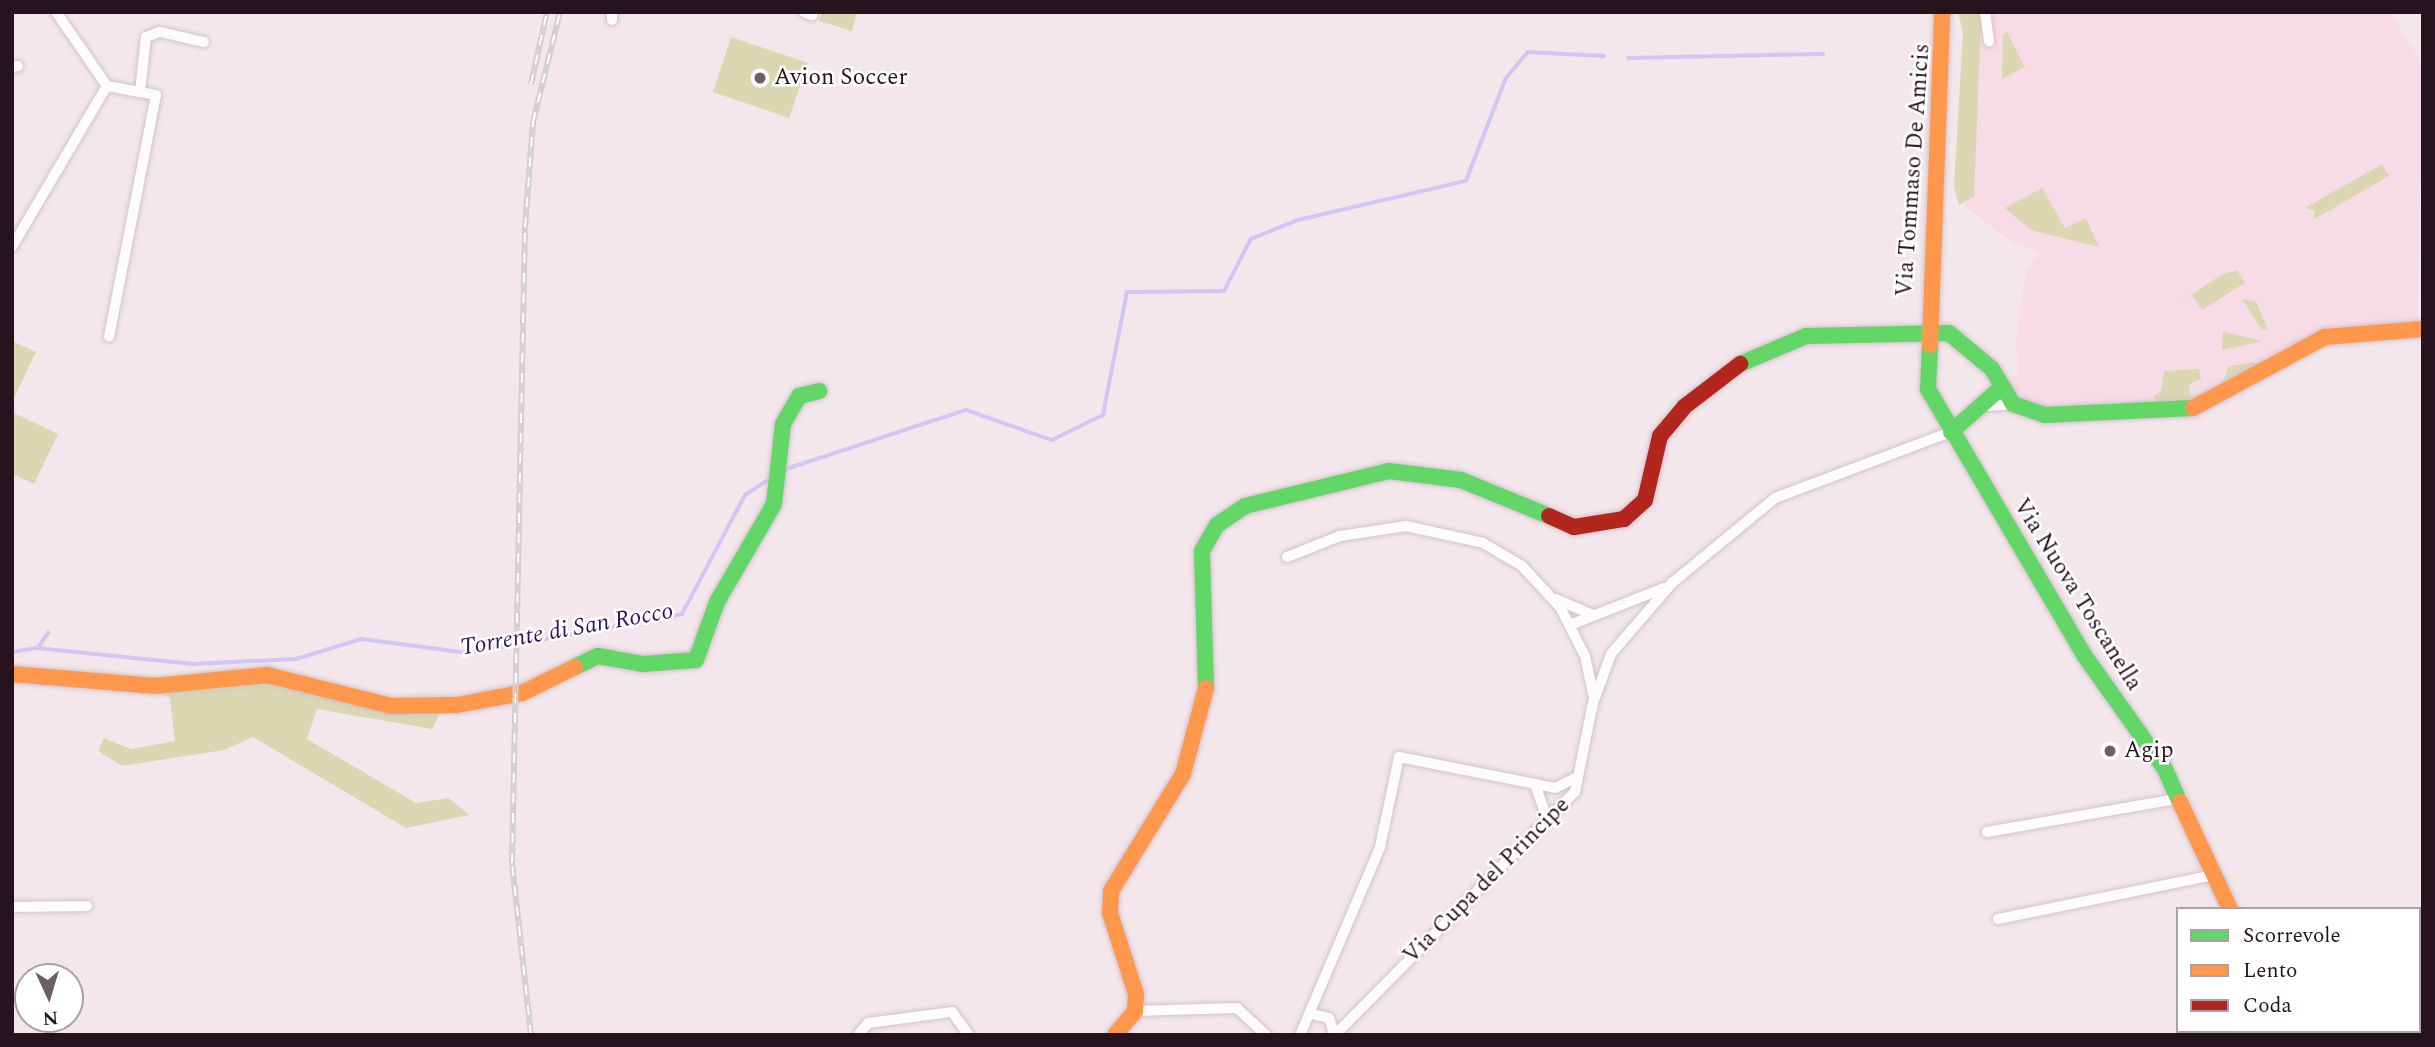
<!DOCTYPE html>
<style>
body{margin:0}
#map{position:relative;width:2435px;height:1047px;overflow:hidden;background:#f3e7ec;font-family:Spectral,serif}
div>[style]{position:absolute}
.built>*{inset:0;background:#f7dbe7}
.green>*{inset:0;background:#dad7b2}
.stream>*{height:3.5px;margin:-1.75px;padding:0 1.75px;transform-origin:1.75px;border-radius:1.75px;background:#d0c7f2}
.roads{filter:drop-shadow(0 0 2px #d3c2c9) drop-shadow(0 0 2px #d3c2c9)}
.street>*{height:10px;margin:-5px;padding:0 5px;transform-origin:5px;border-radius:5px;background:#fdfbfc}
.fast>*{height:16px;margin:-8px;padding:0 8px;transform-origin:8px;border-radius:8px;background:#63d668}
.slow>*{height:16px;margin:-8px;padding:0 8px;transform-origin:8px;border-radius:8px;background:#ff974d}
.jam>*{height:16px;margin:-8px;padding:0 8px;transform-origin:8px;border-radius:8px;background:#b3261e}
.rail>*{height:6px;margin-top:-3px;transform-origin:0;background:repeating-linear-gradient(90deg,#fff 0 10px,#d4cfd1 0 20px);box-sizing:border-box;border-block:2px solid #d4cfd1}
.dots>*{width:19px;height:19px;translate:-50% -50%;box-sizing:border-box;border:4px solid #fff;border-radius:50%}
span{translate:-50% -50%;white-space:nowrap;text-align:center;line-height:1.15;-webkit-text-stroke:5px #fff;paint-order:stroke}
.poi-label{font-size:23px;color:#27131d}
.left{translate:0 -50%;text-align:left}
.street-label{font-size:23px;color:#27131d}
.water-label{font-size:24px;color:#301567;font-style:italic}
.frame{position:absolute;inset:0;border:14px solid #27131d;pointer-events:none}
.legend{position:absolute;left:2176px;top:907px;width:245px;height:126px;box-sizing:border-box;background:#fff;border:2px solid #a9a1a5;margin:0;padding:9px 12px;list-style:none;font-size:21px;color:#27131d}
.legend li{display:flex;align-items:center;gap:14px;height:35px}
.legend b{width:35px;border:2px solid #a9a1a5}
.north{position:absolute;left:14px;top:963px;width:70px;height:70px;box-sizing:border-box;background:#fff;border:2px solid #a9a1a5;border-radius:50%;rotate:176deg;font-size:19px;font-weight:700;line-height:28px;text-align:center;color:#27131d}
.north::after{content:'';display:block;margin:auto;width:24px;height:32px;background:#6e5d65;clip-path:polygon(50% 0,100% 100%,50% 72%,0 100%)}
</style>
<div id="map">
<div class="built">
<i style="clip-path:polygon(1965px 12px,2390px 12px,2419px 58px,2423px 76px,2417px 322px,2324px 335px,2207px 400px,2054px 411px,2021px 401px,2007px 377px,2019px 375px,2016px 340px,2025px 275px,2039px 253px,2010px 241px,1966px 207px)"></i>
</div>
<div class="green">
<i style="clip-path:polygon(822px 12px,857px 12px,852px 31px,819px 21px)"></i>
<i style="clip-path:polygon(1958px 12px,1978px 12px,1981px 21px,1974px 197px,1959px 205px,1954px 187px,1963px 32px)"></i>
<i style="clip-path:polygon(2007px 32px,2025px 67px,2002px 79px,2003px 35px)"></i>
<i style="clip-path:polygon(731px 37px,808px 63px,789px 118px,713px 92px)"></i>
<i style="clip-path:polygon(2382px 164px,2389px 176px,2313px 220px,2315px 211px,2305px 208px)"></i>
<i style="clip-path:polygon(2042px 188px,2065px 228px,2086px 218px,2099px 247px,2031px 230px,2005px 208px)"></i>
<i style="clip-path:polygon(2237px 270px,2245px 283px,2202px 310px,2192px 295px,2176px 305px,2221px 275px)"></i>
<i style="clip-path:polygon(2242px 299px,2256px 302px,2268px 330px,2261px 329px)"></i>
<i style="clip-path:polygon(2223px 332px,2242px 336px,2263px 341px,2222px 350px)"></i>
<i style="clip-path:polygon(12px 341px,36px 352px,12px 402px)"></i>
<i style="clip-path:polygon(2255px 362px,2257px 368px,2230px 390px,2190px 404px,2160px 408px,2153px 397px,2161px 391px,2164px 371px,2199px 369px,2201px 379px,2188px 385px,2191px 397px,2221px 387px,2229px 366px)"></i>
<i style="clip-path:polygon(12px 412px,58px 434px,34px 484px,12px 474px)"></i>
<i style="clip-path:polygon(261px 681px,442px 709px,432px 729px,317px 709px,307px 739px,416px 803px,449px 798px,469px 815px,406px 828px,253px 737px,224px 750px,122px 766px,98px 751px,104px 738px,131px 749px,175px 741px,170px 698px,155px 690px)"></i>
</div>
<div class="stream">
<i style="left:1628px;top:58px;width:195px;rotate:-1.2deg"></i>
<i style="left:783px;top:470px;width:193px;rotate:-18.2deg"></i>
<i style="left:966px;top:410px;width:91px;rotate:19.2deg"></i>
<i style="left:1052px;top:440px;width:57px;rotate:-26.1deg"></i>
<i style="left:1103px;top:415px;width:125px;rotate:-79deg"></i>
<i style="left:1127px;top:292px;width:97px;rotate:-0.6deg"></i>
<i style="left:1224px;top:291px;width:59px;rotate:-62.6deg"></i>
<i style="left:1251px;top:239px;width:51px;rotate:-22deg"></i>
<i style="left:1298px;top:220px;width:172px;rotate:-13.1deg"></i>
<i style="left:1466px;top:181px;width:110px;rotate:-68.8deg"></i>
<i style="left:1506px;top:78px;width:34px;rotate:-50deg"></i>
<i style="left:1528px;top:52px;width:76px;rotate:3deg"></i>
<i style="left:38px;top:648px;width:18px;rotate:-56deg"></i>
<i style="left:12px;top:652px;width:25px;rotate:-9deg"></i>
<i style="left:37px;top:648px;width:156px;rotate:5.9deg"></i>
<i style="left:192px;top:664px;width:104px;rotate:-2.8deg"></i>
<i style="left:296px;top:659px;width:69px;rotate:-16.9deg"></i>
<i style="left:362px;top:639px;width:107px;rotate:7.5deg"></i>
<i style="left:468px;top:653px;width:218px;rotate:-10.3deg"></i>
<i style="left:682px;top:614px;width:135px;rotate:-62.1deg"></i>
<i style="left:745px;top:495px;width:31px;rotate:-33deg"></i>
</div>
<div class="roads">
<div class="street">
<i style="left:56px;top:12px;width:90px;rotate:55.4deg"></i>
<i style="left:804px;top:12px;width:9px;rotate:21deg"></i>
<i style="left:1985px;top:12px;width:30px;rotate:82deg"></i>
<i style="left:612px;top:20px;width:8px;rotate:-90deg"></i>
<i style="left:12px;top:67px;width:6px;rotate:-9deg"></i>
<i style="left:107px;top:86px;width:50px;rotate:10.4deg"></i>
<i style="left:156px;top:95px;width:246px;rotate:101deg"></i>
<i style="left:140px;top:92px;width:55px;rotate:-83.8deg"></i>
<i style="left:146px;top:37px;width:15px;rotate:-20deg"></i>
<i style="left:160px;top:32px;width:45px;rotate:12.8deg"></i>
<i style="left:12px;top:247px;width:187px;rotate:-59.5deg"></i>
<i style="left:1987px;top:406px;width:26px;rotate:-4deg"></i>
<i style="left:1287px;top:557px;width:57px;rotate:-21.6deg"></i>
<i style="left:1340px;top:536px;width:67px;rotate:-8.6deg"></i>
<i style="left:1406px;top:526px;width:79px;rotate:12.4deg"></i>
<i style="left:1483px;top:543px;width:45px;rotate:30.5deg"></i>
<i style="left:1522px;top:566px;width:56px;rotate:47.2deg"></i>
<i style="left:1560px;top:607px;width:55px;rotate:63deg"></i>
<i style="left:1585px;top:656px;width:39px;rotate:78deg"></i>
<i style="left:1556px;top:599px;width:40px;rotate:23.4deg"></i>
<i style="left:1570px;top:625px;width:101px;rotate:-21.5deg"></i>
<i style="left:1535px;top:784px;width:37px;rotate:71deg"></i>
<i style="left:1987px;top:832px;width:198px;rotate:-9.9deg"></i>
<i style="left:12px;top:907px;width:75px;rotate:-0.8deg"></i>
<i style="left:1998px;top:919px;width:221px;rotate:-11.5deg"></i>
<i style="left:1135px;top:1011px;width:102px;rotate:-1.7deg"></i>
<i style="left:1237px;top:1008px;width:40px;rotate:43deg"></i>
<i style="left:1312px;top:1014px;width:17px;rotate:13deg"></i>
<i style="left:1329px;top:1018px;width:18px;rotate:71deg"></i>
<i style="left:2234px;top:1031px;width:4px;rotate:76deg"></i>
<i style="left:858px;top:1035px;width:16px;rotate:-50deg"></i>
<i style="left:868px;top:1023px;width:85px;rotate:-7.5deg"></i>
<i style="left:952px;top:1012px;width:29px;rotate:54deg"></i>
<i style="left:1300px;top:1035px;width:204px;rotate:-66.9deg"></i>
<i style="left:1380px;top:847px;width:92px;rotate:-78.1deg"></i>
<i style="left:1399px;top:757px;width:159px;rotate:11.2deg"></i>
<i style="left:1555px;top:788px;width:25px;rotate:-26deg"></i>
<i style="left:1335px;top:1035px;width:342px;rotate:-45.4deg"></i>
<i style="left:1575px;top:792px;width:91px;rotate:-78.6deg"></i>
<i style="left:1593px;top:703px;width:52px;rotate:-69.8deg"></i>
<i style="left:1611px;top:654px;width:94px;rotate:-49.3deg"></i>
<i style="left:1672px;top:583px;width:134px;rotate:-39.5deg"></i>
<i style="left:1775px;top:498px;width:188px;rotate:-20.6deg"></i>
</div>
<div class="fast">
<i style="left:1930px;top:345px;width:44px;rotate:92.6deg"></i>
<i style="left:1928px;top:389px;width:308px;rotate:59.6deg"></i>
<i style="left:2084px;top:655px;width:140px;rotate:54.6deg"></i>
<i style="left:2165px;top:769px;width:36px;rotate:66deg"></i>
<i style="left:1740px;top:364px;width:72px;rotate:-23deg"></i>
<i style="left:1806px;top:336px;width:143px;rotate:-1.2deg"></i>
<i style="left:1949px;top:333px;width:56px;rotate:39.9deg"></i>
<i style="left:1992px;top:369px;width:41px;rotate:59deg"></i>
<i style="left:2013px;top:404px;width:34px;rotate:19deg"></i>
<i style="left:2045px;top:415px;width:148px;rotate:-2.7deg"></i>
<i style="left:1951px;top:432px;width:69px;rotate:-41.5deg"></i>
<i style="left:575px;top:667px;width:25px;rotate:-26deg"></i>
<i style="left:598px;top:656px;width:46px;rotate:10.1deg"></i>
<i style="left:643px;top:664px;width:53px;rotate:-4.3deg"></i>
<i style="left:696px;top:660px;width:62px;rotate:-70.1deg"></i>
<i style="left:717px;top:602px;width:113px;rotate:-59.8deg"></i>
<i style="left:774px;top:504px;width:81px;rotate:-83.6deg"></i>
<i style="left:783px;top:424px;width:32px;rotate:-60deg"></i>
<i style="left:799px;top:396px;width:21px;rotate:-14deg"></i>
<i style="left:1206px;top:688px;width:137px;rotate:-91.7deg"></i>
<i style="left:1202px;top:551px;width:30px;rotate:-60deg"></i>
<i style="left:1217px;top:525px;width:34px;rotate:-34deg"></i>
<i style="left:1245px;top:506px;width:148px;rotate:-13.7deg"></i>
<i style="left:1389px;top:471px;width:73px;rotate:7.1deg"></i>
<i style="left:1461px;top:480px;width:95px;rotate:22.2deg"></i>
</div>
<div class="slow">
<i style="left:1930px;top:345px;width:333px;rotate:-87.9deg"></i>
<i style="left:2193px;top:408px;width:150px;rotate:-28.3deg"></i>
<i style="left:2325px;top:337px;width:98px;rotate:-4.7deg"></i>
<i style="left:12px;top:674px;width:144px;rotate:4.8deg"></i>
<i style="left:155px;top:686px;width:113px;rotate:-5.6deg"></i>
<i style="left:267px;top:675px;width:128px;rotate:14deg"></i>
<i style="left:391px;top:706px;width:66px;rotate:-0.9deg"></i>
<i style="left:457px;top:705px;width:66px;rotate:-10.5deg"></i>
<i style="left:522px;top:693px;width:59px;rotate:-26.1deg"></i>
<i style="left:2180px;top:802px;width:118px;rotate:65deg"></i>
<i style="left:1115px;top:1035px;width:31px;rotate:-50deg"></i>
<i style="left:1135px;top:1011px;width:17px;rotate:-87deg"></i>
<i style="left:1136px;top:994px;width:85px;rotate:-107.8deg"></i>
<i style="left:1110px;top:913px;width:22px;rotate:-87deg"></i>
<i style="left:1111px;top:891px;width:137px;rotate:-58.4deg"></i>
<i style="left:1183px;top:774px;width:89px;rotate:-75deg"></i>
</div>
<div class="jam">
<i style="left:1549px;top:516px;width:27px;rotate:24deg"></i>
<i style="left:1574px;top:527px;width:51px;rotate:-9.1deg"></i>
<i style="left:1624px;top:519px;width:28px;rotate:-42deg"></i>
<i style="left:1645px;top:500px;width:66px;rotate:-76.8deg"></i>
<i style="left:1660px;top:436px;width:38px;rotate:-50deg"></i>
<i style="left:1684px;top:407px;width:71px;rotate:-37.5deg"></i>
<i style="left:2296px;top:1031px;width:4px;rotate:63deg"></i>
</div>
</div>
<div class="rail">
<i style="left:531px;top:84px;width:74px;rotate:-77.5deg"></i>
<i style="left:531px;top:1035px;width:173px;rotate:-96.3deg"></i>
<i style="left:512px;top:863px;width:636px;rotate:-88.83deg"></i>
<i style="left:525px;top:227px;width:105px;rotate:-85.6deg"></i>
<i style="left:533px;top:122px;width:113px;rotate:-76.2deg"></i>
</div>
<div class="dots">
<i style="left:760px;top:78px;background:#6e5d65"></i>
<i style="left:2110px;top:751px;background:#6e5d65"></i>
</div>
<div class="poi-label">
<span class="left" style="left:774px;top:78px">Avion Soccer</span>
<span class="left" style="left:2124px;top:751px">Agip</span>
</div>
<div class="street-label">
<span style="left:1914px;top:170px;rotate:-86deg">Via Tommaso De Amicis</span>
<span style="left:2077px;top:595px;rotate:58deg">Via Nuova Toscanella</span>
<span style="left:1487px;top:881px;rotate:-45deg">Via Cupa del Principe</span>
</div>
<div class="water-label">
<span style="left:567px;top:630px;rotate:-10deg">Torrente di San Rocco</span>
</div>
<div class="frame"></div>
<ul class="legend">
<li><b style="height:9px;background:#63d668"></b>Scorrevole</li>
<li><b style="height:9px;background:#ff974d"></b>Lento</li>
<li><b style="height:9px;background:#b3261e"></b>Coda</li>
</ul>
<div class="north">N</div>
</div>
